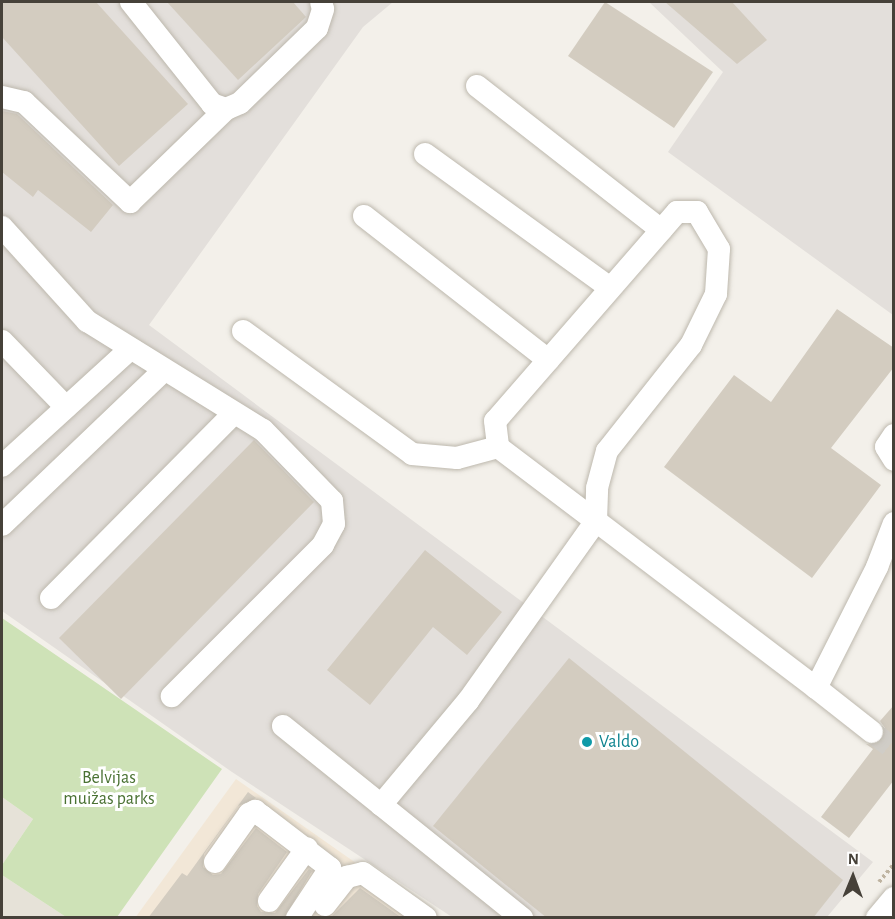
<!DOCTYPE html>
<meta charset="utf-8">
<style>
body{margin:0}
#map{position:relative;width:895px;height:919px;overflow:hidden;background:#f3f0ea;font-family:"Alegreya Sans",sans-serif}
div>[style]{position:absolute}
.residential>*{inset:0;background:#e6e2d8}
.commercial>*{inset:0;background:#f2e7d7}
.industrial>*{inset:0;background:#e3dfdb}
.green>*{inset:0;background:#cee2b7}
.building>*{inset:0;background:#d3ccc0}
.minor-tunnel>*{height:22px;margin-top:-11px;transform-origin:0;background:repeating-linear-gradient(90deg,#d0cdc7 0 22px,transparent 0 33px)}
.path>*{height:4px;margin-top:-2px;transform-origin:0;background:repeating-linear-gradient(90deg,#beb3a0 0 3px,transparent 0 6px)}
.roads{filter:drop-shadow(0 0 2px #bdb8ad) drop-shadow(0 0 2px #bdb8ad)}
.minor>*{height:22px;margin:-11px;padding:0 11px;transform-origin:11px;border-radius:11px;background:#fff}
.dots>*{width:16px;height:16px;translate:-50% -50%;box-sizing:border-box;border:3px solid #fff;border-radius:50%}
span{translate:-50% -50%;white-space:nowrap;text-align:center;line-height:1.15;-webkit-text-stroke:6px #fff;paint-order:stroke}
.culture-label{font-size:18px;color:#0d838f}
.left{translate:0 -50%;text-align:left}
.park-label{font-size:18px;color:#497132}
.frame{position:absolute;inset:0;border:3px solid #464139;pointer-events:none}
.north{position:absolute;left:823px;top:847px;width:60px;height:60px;-webkit-text-stroke:4px #fff;paint-order:stroke;rotate:1deg;font-size:16px;font-weight:700;line-height:24px;text-align:center;color:#464139}
.north::after{content:'';display:block;margin:auto;width:21px;height:27px;background:#464139;clip-path:polygon(50% 0,100% 100%,50% 72%,0 100%)}
</style>
<div id="map">
<div class="residential">
<i style="clip-path:polygon(2px 797px,33px 819px,2px 865px)"></i>
<i style="clip-path:polygon(2px 875px,66px 917px,2px 917px)"></i>
</div>
<div class="commercial">
<i style="clip-path:polygon(236px 779px,433px 917px,135px 918px)"></i>
</div>
<div class="industrial">
<i style="clip-path:polygon(2px 2px,393px 2px,363px 27px,149px 325px,873px 862px,827px 917px,452px 917px,232px 772px,2px 611px)"></i>
<i style="clip-path:polygon(649px 2px,893px 2px,893px 315px,668px 152px,723px 72px)"></i>
</div>
<div class="green">
<i style="clip-path:polygon(2px 618px,222px 769px,117px 917px,66px 917px,2px 875px,2px 865px,33px 819px,2px 797px)"></i>
</div>
<div class="building">
<i style="clip-path:polygon(2px 2px,96px 2px,188px 104px,119px 166px,2px 37px)"></i>
<i style="clip-path:polygon(167px 2px,293px 2px,306px 17px,238px 80px)"></i>
<i style="clip-path:polygon(605px 2px,713px 72px,674px 128px,568px 56px)"></i>
<i style="clip-path:polygon(665px 2px,732px 2px,767px 40px,737px 64px)"></i>
<i style="clip-path:polygon(2px 111px,17px 114px,113px 205px,91px 232px,38px 190px,33px 197px,2px 172px)"></i>
<i style="clip-path:polygon(837px 309px,894px 348px,894px 367px,831px 448px,881px 485px,812px 578px,664px 467px,734px 375px,771px 402px)"></i>
<i style="clip-path:polygon(254px 440px,314px 502px,121px 699px,59px 638px)"></i>
<i style="clip-path:polygon(425px 550px,502px 612px,467px 655px,433px 627px,370px 705px,327px 670px)"></i>
<i style="clip-path:polygon(569px 658px,843px 880px,813px 918px,547px 918px,433px 826px)"></i>
<i style="clip-path:polygon(894px 705px,894px 780px,849px 838px,821px 817px,873px 749px,866px 744px,876px 745px,883px 740px,885px 728px,880px 721px)"></i>
<i style="clip-path:polygon(248px 792px,256px 798px,238px 806px,204px 854px,203px 867px,213px 875px,221px 874px,256px 828px,287px 852px,258px 894px,257px 906px,261px 912px,275px 913px,309px 869px,312px 871px,284px 918px,148px 918px,182px 873px,187px 876px)"></i>
<i style="clip-path:polygon(360px 888px,402px 918px,330px 918px)"></i>
</div>
<div class="minor-tunnel">
<i style="left:872px;top:732px;width:28px;rotate:38deg"></i>
</div>
<div class="path">
<i style="left:879px;top:882px;width:23px;rotate:-50deg"></i>
</div>
<div class="roads">
<div class="minor">
<i style="left:131px;top:2px;width:130px;rotate:51.5deg"></i>
<i style="left:212px;top:104px;width:15px;rotate:20deg"></i>
<i style="left:226px;top:109px;width:15px;rotate:-23deg"></i>
<i style="left:240px;top:103px;width:107px;rotate:-44.2deg"></i>
<i style="left:317px;top:28px;width:20px;rotate:-72deg"></i>
<i style="left:323px;top:9px;width:7px;rotate:-106deg"></i>
<i style="left:477px;top:86px;width:234px;rotate:38deg"></i>
<i style="left:2px;top:97px;width:23px;rotate:13deg"></i>
<i style="left:24px;top:102px;width:146px;rotate:43.3deg"></i>
<i style="left:130px;top:202px;width:134px;rotate:-44.1deg"></i>
<i style="left:425px;top:154px;width:228px;rotate:35.9deg"></i>
<i style="left:364px;top:216px;width:234px;rotate:38deg"></i>
<i style="left:2px;top:227px;width:127px;rotate:47.9deg"></i>
<i style="left:87px;top:321px;width:207px;rotate:31.8deg"></i>
<i style="left:263px;top:430px;width:99px;rotate:45.8deg"></i>
<i style="left:332px;top:501px;width:23px;rotate:85deg"></i>
<i style="left:334px;top:524px;width:24px;rotate:118deg"></i>
<i style="left:323px;top:545px;width:214px;rotate:135deg"></i>
<i style="left:243px;top:331px;width:209px;rotate:36deg"></i>
<i style="left:412px;top:454px;width:45px;rotate:5.1deg"></i>
<i style="left:457px;top:458px;width:42px;rotate:-15deg"></i>
<i style="left:2px;top:341px;width:92px;rotate:45.9deg"></i>
<i style="left:894px;top:435px;width:14px;rotate:124deg"></i>
<i style="left:886px;top:447px;width:15px;rotate:58deg"></i>
<i style="left:2px;top:466px;width:173px;rotate:-42.4deg"></i>
<i style="left:2px;top:525px;width:224px;rotate:-43.7deg"></i>
<i style="left:51px;top:598px;width:259px;rotate:-45.3deg"></i>
<i style="left:816px;top:688px;width:136px;rotate:-63.2deg"></i>
<i style="left:877px;top:567px;width:47px;rotate:-68.9deg"></i>
<i style="left:283px;top:726px;width:307px;rotate:38.8deg"></i>
<i style="left:381px;top:805px;width:136px;rotate:-50.1deg"></i>
<i style="left:468px;top:701px;width:221px;rotate:-54.6deg"></i>
<i style="left:596px;top:521px;width:33px;rotate:-88deg"></i>
<i style="left:597px;top:488px;width:38px;rotate:-75deg"></i>
<i style="left:607px;top:451px;width:135px;rotate:-51.6deg"></i>
<i style="left:691px;top:345px;width:57px;rotate:-63.9deg"></i>
<i style="left:716px;top:294px;width:45px;rotate:-86.2deg"></i>
<i style="left:719px;top:249px;width:43px;rotate:-120.7deg"></i>
<i style="left:697px;top:212px;width:20px;rotate:180deg"></i>
<i style="left:677px;top:212px;width:277px;rotate:131deg"></i>
<i style="left:495px;top:421px;width:26px;rotate:83deg"></i>
<i style="left:498px;top:447px;width:123px;rotate:37.1deg"></i>
<i style="left:596px;top:521px;width:276px;rotate:37.2deg"></i>
<i style="left:816px;top:688px;width:71px;rotate:38.2deg"></i>
<i style="left:215px;top:862px;width:59px;rotate:-54.7deg"></i>
<i style="left:249px;top:814px;width:7px;rotate:-27deg"></i>
<i style="left:255px;top:811px;width:9px;rotate:36deg"></i>
<i style="left:262px;top:816px;width:86px;rotate:37.4deg"></i>
<i style="left:330px;top:868px;width:60px;rotate:123.4deg"></i>
<i style="left:269px;top:901px;width:65px;rotate:-54.4deg"></i>
<i style="left:325px;top:905px;width:36px;rotate:-52deg"></i>
<i style="left:347px;top:877px;width:16px;rotate:-14deg"></i>
<i style="left:363px;top:873px;width:77px;rotate:35.5deg"></i>
<i style="left:877px;top:918px;width:26px;rotate:-50deg"></i>
</div>
</div>
<div class="dots">
<i style="left:587px;top:742px;background:#0f9aa8"></i>
</div>
<div class="culture-label">
<span class="left" style="left:599px;top:742px">Valdo</span>
</div>
<div class="park-label">
<span style="left:109px;top:789px">Belvijas<br>muižas parks</span>
</div>
<div class="frame"></div>
<div class="north">N</div>
</div>
